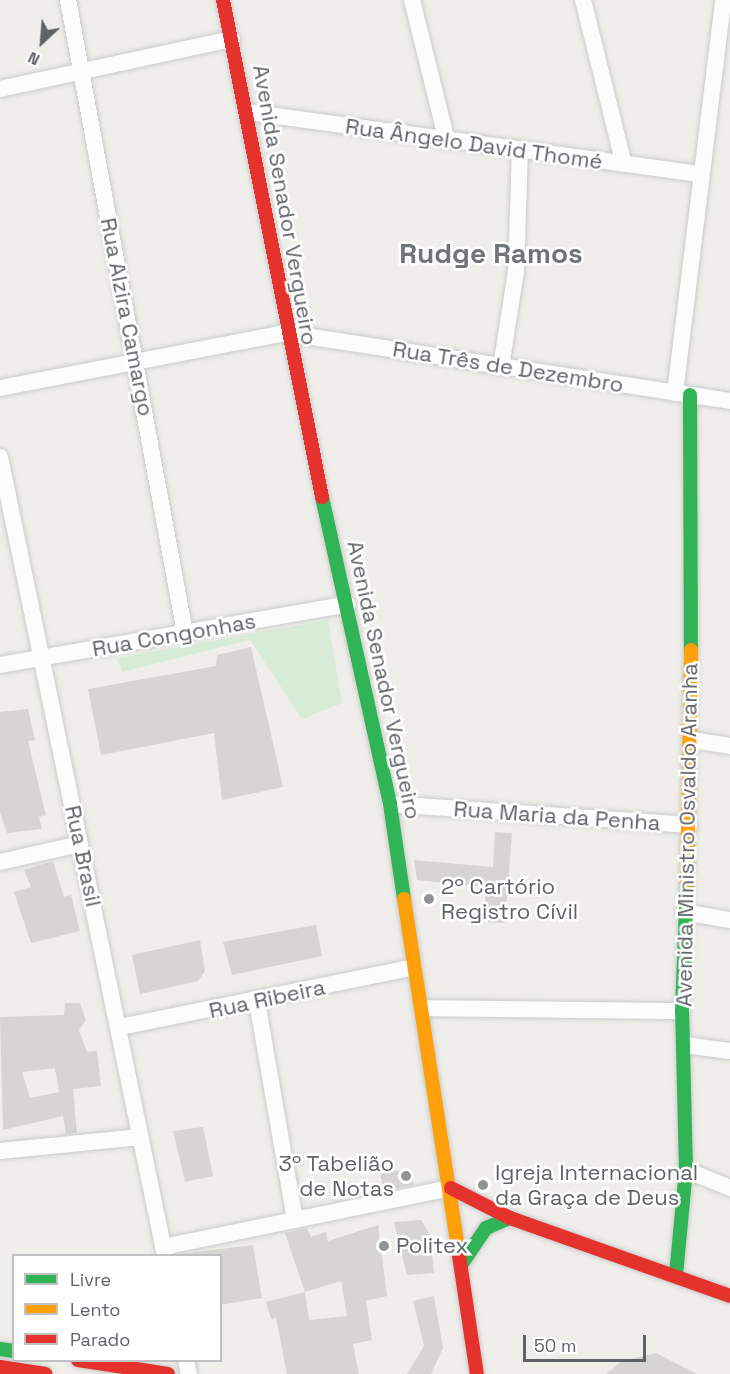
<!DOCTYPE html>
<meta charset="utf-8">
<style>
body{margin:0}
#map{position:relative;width:730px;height:1374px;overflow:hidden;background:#efeeea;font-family:"Space Grotesk",sans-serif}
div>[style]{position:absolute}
.green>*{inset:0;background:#d8ebd6}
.building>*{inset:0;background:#d6d5d3}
.roads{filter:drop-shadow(0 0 2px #cbcccc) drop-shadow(0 0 2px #cbcccc)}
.street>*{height:16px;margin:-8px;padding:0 8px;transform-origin:8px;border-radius:8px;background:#fdfcfc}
.fast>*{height:14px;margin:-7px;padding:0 7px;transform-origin:7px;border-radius:7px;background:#30b455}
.slow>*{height:14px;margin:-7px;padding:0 7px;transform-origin:7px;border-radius:7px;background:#ff9f0a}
.jam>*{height:14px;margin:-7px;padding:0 7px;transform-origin:7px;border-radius:7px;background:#e5322d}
.dots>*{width:16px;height:16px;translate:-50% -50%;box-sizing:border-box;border:3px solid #fff;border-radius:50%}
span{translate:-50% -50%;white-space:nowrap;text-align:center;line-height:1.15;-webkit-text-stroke:5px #fff;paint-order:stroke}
.street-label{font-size:22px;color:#5f6368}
.poi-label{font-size:22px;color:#5f6368}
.left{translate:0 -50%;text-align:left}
.right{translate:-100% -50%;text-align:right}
.district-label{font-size:28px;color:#70757a;font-weight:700}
.legend{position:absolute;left:12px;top:1254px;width:210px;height:108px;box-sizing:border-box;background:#fff;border:2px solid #bfc1c3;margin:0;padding:8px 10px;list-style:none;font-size:18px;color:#5f6368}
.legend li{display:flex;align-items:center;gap:12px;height:30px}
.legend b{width:30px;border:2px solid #bfc1c3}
.north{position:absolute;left:12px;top:12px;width:60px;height:60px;-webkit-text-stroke:4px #fff;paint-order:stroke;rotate:206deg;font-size:16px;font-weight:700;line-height:24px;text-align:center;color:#5f6368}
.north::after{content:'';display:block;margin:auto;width:21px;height:27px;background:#5f6368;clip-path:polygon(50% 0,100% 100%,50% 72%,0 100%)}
.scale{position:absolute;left:523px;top:1335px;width:123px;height:27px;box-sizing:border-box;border:3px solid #5f6368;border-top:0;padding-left:8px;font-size:18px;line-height:21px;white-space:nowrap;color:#5f6368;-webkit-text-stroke:4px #fff;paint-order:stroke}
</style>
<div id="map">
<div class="green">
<i style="clip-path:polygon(328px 620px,342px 703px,302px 719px,250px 640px,122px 672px,117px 658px)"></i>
</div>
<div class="building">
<i style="clip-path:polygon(251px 647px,283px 787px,222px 800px,214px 733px,101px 755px,88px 689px,216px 666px,217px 655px)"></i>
<i style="clip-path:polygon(28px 709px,35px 740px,28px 741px,46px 815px,39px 817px,42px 829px,7px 833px,0 812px,0 712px)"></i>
<i style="clip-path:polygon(495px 832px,512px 833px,505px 923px,486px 922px,485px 887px,417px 880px,414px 860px,493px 867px)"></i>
<i style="clip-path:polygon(53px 861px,64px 897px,71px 895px,80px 931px,31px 943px,14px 892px,31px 887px,24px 870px)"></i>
<i style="clip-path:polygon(316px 925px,322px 956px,232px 975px,223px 942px)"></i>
<i style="clip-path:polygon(200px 940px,205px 971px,198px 981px,140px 994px,132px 955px)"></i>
<i style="clip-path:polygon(evenodd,65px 1003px,80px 1003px,86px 1020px,79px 1030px,87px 1052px,97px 1051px,101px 1086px,73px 1089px,77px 1133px,66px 1134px,63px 1116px,3px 1130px,0 1017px,64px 1015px,65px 1003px,55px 1068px,59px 1092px,30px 1098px,22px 1072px,55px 1068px)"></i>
<i style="clip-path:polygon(203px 1127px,213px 1176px,185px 1182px,173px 1131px)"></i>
<i style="clip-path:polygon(410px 1169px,414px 1185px,384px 1191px,380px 1173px)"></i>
<i style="clip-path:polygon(421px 1220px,430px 1235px,434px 1273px,407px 1275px,394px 1222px)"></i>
<i style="clip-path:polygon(evenodd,378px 1225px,387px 1296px,366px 1301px,372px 1340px,353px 1344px,359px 1374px,287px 1374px,276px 1318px,271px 1319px,266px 1302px,305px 1292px,285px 1233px,307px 1228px,311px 1237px,326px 1232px,328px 1241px,378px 1225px,341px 1281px,347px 1316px,309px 1320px,305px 1292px,341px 1281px)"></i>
<i style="clip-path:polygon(253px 1245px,262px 1298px,220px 1305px,220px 1256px,180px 1254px)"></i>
<i style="clip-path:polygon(434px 1296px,443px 1348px,431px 1374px,407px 1374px,424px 1346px,413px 1301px)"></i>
<i style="clip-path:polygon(656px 1353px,697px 1374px,606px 1374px,622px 1361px)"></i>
</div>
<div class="roads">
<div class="street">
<i style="left:68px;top:0;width:644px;rotate:79.53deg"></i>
<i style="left:412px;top:0;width:145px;rotate:76.1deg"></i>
<i style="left:583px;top:0;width:169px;rotate:76deg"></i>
<i style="left:0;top:89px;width:237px;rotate:-12.2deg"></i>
<i style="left:247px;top:112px;width:458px;rotate:7.8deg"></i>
<i style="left:501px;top:367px;width:97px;rotate:-81.1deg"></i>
<i style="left:516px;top:271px;width:121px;rotate:-88.1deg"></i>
<i style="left:0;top:388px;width:291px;rotate:-10.9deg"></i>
<i style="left:286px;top:333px;width:449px;rotate:8.7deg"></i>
<i style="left:675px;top:393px;width:396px;rotate:-83deg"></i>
<i style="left:0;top:457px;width:816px;rotate:78.33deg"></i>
<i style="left:0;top:665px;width:353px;rotate:-9.9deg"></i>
<i style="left:692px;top:740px;width:38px;rotate:9deg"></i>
<i style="left:390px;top:804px;width:300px;rotate:4deg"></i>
<i style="left:0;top:862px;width:82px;rotate:-12.7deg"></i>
<i style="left:684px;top:912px;width:47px;rotate:9.9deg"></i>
<i style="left:257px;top:1002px;width:221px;rotate:80.1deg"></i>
<i style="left:422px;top:1008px;width:260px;rotate:0.7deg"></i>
<i style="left:120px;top:1027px;width:300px;rotate:-11.5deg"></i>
<i style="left:685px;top:1045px;width:45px;rotate:7.6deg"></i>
<i style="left:0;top:1151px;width:141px;rotate:-5.7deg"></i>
<i style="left:686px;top:1170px;width:48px;rotate:22.2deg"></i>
<i style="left:163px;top:1247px;width:294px;rotate:-11.6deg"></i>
<i style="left:186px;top:1360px;width:14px;rotate:78deg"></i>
</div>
<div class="fast">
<i style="left:690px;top:395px;width:255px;rotate:89.8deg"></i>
<i style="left:322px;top:497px;width:314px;rotate:77.5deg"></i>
<i style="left:390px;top:804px;width:96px;rotate:81.6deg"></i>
<i style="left:463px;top:1262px;width:41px;rotate:-55.9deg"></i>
<i style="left:486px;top:1228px;width:26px;rotate:-23deg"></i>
<i style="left:676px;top:1275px;width:105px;rotate:-84.6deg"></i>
<i style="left:686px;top:1170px;width:159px;rotate:-91.4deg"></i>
<i style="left:682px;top:1011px;width:129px;rotate:-87.8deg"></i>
<i style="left:0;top:1349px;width:14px;rotate:8deg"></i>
</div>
<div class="slow">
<i style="left:687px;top:882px;width:232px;rotate:-89deg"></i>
<i style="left:404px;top:899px;width:354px;rotate:81.2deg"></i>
</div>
<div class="jam">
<i style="left:223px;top:0;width:507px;rotate:78.73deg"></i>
<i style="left:451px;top:1188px;width:66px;rotate:27deg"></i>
<i style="left:510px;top:1218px;width:233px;rotate:19.5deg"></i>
<i style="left:458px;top:1249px;width:126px;rotate:81.4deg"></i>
<i style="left:78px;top:1360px;width:91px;rotate:8.8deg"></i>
<i style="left:0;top:1367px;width:46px;rotate:8.8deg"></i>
</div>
</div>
<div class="dots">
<i style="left:429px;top:899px;background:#919496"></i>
<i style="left:406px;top:1176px;background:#919496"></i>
<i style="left:483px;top:1185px;background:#919496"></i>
<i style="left:384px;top:1246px;background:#919496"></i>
</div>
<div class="street-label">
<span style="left:474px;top:144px;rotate:8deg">Rua Ângelo David Thomé</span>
<span style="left:285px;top:205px;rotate:80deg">Avenida Senador Vergueiro</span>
<span style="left:127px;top:317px;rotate:79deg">Rua Alzira Camargo</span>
<span style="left:508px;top:367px;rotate:9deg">Rua Três de Dezembro</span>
<span style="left:174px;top:635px;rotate:-10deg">Rua Congonhas</span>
<span style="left:384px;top:680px;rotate:78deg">Avenida Senador Vergueiro</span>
<span style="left:557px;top:816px;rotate:4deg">Rua Maria da Penha</span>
<span style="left:687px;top:835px;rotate:-89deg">Avenida Ministro Osvaldo Aranha</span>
<span style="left:83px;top:856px;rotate:78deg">Rua Brasil</span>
<span style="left:267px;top:999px;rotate:-12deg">Rua Ribeira</span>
</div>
<div class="poi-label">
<span class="left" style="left:441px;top:899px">2º Cartório<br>Registro Cívil</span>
<span class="right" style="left:394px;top:1176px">3º Tabelião<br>de Notas</span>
<span class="left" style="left:495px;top:1185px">Igreja Internacional<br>da Graça de Deus</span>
<span class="left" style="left:396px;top:1246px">Politex</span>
</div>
<div class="district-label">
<span style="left:491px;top:253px">Rudge Ramos</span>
</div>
<ul class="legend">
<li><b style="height:8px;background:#30b455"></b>Livre</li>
<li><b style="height:8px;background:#ff9f0a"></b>Lento</li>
<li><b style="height:8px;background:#e5322d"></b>Parado</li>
</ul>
<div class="north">N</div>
<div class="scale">50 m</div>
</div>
